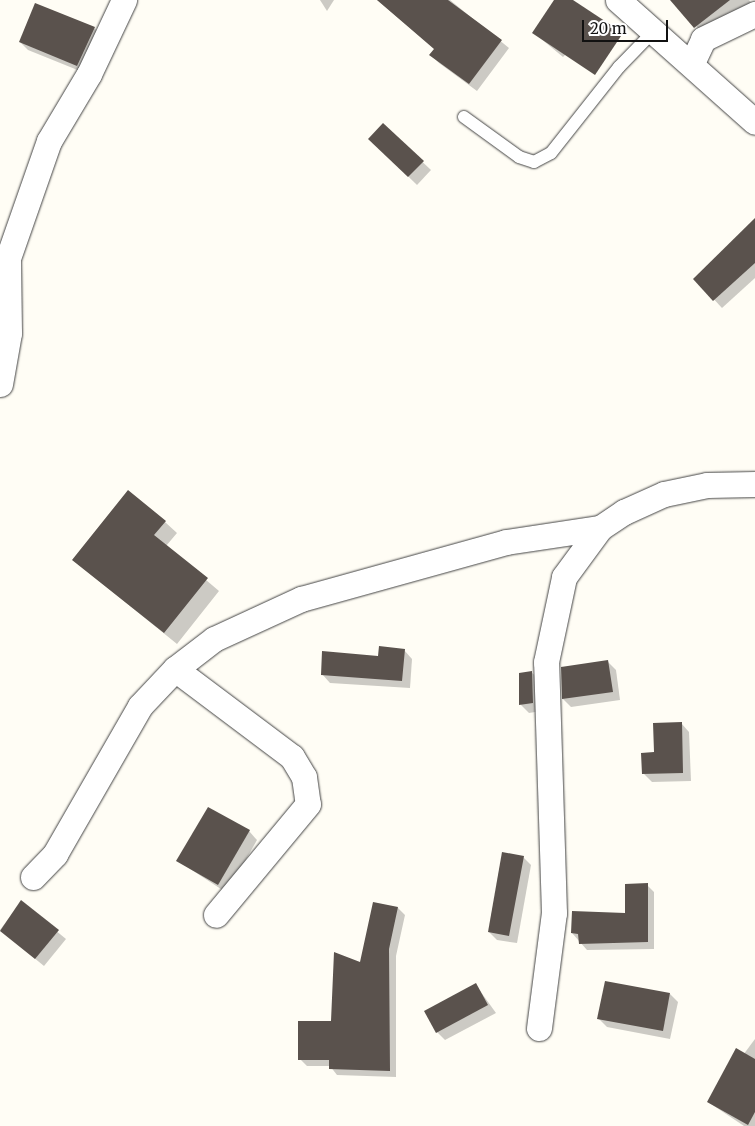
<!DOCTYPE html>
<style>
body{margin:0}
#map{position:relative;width:755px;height:1126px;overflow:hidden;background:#fffdf5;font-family:Merriweather,serif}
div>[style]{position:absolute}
.shadow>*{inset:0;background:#0003}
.building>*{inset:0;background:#5a524d}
.roads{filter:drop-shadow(0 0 1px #444) drop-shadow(0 0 1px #444)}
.service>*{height:12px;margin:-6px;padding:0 6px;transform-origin:6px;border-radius:6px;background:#fff}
.minor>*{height:25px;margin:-12.5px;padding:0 12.5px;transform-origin:12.5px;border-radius:12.5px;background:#fff}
span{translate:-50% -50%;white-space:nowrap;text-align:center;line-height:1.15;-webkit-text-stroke:5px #fff;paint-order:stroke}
.scale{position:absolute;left:582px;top:20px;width:86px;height:22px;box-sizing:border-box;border:2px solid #111;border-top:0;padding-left:6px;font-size:15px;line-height:18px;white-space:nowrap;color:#111;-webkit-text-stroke:4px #fff;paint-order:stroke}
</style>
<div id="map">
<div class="shadow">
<i style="clip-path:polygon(320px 0,334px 0,327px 11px)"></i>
<i style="clip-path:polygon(377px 0,450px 0,509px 48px,477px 91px,439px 63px,431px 55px,435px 49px)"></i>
<i style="clip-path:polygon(556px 0,571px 0,599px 22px,563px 57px,534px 33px)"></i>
<i style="clip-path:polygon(676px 0,749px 0,752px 4px,704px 36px)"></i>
<i style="clip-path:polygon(94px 28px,103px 36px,85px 73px,28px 50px,20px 42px)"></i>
<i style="clip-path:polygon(383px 125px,431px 170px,417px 185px,378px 147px)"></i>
<i style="clip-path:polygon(755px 229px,755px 278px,722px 308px,695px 279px)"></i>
<i style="clip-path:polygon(165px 522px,177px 533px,166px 546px,219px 591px,177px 644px,73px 560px)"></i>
<i style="clip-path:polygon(404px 650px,412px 659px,410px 688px,330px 683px,322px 674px)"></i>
<i style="clip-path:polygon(608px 662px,616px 670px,620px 700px,571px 707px,563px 699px,562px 668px)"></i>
<i style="clip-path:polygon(531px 672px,540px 680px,541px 711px,529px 713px,521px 705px)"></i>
<i style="clip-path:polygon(681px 723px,689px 732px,691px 781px,652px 782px,644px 774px)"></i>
<i style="clip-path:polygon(249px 831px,257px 840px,227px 893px,178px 861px)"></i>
<i style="clip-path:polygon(523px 857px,531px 865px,517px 943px,497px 940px,489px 932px)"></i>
<i style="clip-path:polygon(647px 885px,654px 892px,654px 949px,587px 950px,572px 933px,626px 914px)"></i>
<i style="clip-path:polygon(21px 902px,66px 939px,44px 966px,0 930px)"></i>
<i style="clip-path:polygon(374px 903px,398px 908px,405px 915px,396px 956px,396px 1077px,337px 1075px,330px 1066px,307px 1066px,300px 1059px,332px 1023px,361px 964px)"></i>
<i style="clip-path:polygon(478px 988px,496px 1013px,445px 1040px,437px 1032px)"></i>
<i style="clip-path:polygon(670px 994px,678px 1002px,670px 1039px,607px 1027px,599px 1019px)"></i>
<i style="clip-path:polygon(755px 1039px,755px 1126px,744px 1126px,708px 1102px)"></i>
</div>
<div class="building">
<i style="clip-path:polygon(377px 0,448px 0,502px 40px,469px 84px,429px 55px,434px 49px)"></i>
<i style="clip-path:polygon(554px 0,573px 0,623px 33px,595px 75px,532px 33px)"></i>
<i style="clip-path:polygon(670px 0,730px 0,694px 28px)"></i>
<i style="clip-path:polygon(35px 3px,95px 27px,77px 66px,19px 42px)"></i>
<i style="clip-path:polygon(383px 123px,424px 161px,408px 177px,368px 139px)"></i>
<i style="clip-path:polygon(755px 218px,755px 263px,713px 301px,693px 279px)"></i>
<i style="clip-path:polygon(128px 490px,166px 521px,154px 535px,208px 578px,164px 633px,72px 560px)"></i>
<i style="clip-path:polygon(379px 646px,405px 649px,402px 681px,321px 675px,322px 651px,378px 656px)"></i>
<i style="clip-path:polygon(608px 660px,613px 692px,562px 699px,561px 667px)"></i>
<i style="clip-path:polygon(532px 671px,533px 703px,519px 705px,519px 673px)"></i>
<i style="clip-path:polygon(682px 722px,683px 773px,642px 774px,641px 753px,654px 752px,653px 723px)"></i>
<i style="clip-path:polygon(208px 807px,250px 830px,218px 885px,176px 861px)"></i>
<i style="clip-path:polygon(502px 852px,524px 856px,509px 936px,488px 932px)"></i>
<i style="clip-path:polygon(648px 883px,648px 942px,579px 944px,578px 934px,571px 933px,572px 911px,625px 913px,625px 884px)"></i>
<i style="clip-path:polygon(21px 900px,59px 930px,35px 959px,0 931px)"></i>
<i style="clip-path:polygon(373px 902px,398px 907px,389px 949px,390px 1071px,329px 1069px,329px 1060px,298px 1060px,298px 1021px,331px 1021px,334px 952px,360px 962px)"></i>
<i style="clip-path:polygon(605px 981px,670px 993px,663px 1031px,597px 1019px)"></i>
<i style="clip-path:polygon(476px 983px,488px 1005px,436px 1033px,424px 1011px)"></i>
<i style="clip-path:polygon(736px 1048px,755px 1059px,755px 1112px,748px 1125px,707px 1102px)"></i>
</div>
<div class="roads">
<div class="service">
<i style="left:464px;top:117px;width:68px;rotate:36deg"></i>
<i style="left:519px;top:157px;width:16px;rotate:18deg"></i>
<i style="left:534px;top:162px;width:19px;rotate:-28deg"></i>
<i style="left:551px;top:153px;width:110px;rotate:-51.7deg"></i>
<i style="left:619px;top:67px;width:50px;rotate:-45.8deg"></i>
</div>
<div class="minor">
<i style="left:618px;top:0;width:183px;rotate:41.7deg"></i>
<i style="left:692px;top:63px;width:26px;rotate:-65deg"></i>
<i style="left:703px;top:39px;width:58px;rotate:-25.7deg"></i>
<i style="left:0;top:384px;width:52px;rotate:-80deg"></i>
<i style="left:9px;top:333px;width:75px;rotate:-90.8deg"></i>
<i style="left:8px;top:258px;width:124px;rotate:-70.7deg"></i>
<i style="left:49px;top:141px;width:78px;rotate:-59.2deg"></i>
<i style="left:89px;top:74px;width:82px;rotate:-64.7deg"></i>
<i style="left:175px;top:669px;width:146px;rotate:36.9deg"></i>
<i style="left:292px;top:757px;width:23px;rotate:59deg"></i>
<i style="left:304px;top:777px;width:27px;rotate:82deg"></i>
<i style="left:308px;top:804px;width:144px;rotate:129.7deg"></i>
<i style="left:33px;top:877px;width:32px;rotate:-46deg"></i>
<i style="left:55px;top:854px;width:171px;rotate:-60.1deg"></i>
<i style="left:140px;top:706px;width:51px;rotate:-46.6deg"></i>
<i style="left:175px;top:669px;width:49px;rotate:-37.6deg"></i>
<i style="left:214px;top:639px;width:96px;rotate:-24.7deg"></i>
<i style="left:301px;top:599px;width:213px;rotate:-15.5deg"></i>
<i style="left:506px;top:542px;width:95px;rotate:-8.5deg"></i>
<i style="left:539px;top:1028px;width:116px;rotate:-82.6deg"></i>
<i style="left:554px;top:913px;width:251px;rotate:-91.8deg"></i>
<i style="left:546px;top:662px;width:87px;rotate:-78deg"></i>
<i style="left:564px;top:577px;width:61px;rotate:-53.7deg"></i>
<i style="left:600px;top:528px;width:29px;rotate:-34deg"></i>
<i style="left:624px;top:512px;width:44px;rotate:-24.2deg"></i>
<i style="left:664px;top:494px;width:44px;rotate:-11.8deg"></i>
<i style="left:707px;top:485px;width:48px;rotate:-1.2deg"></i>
</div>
</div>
<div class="scale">20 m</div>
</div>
